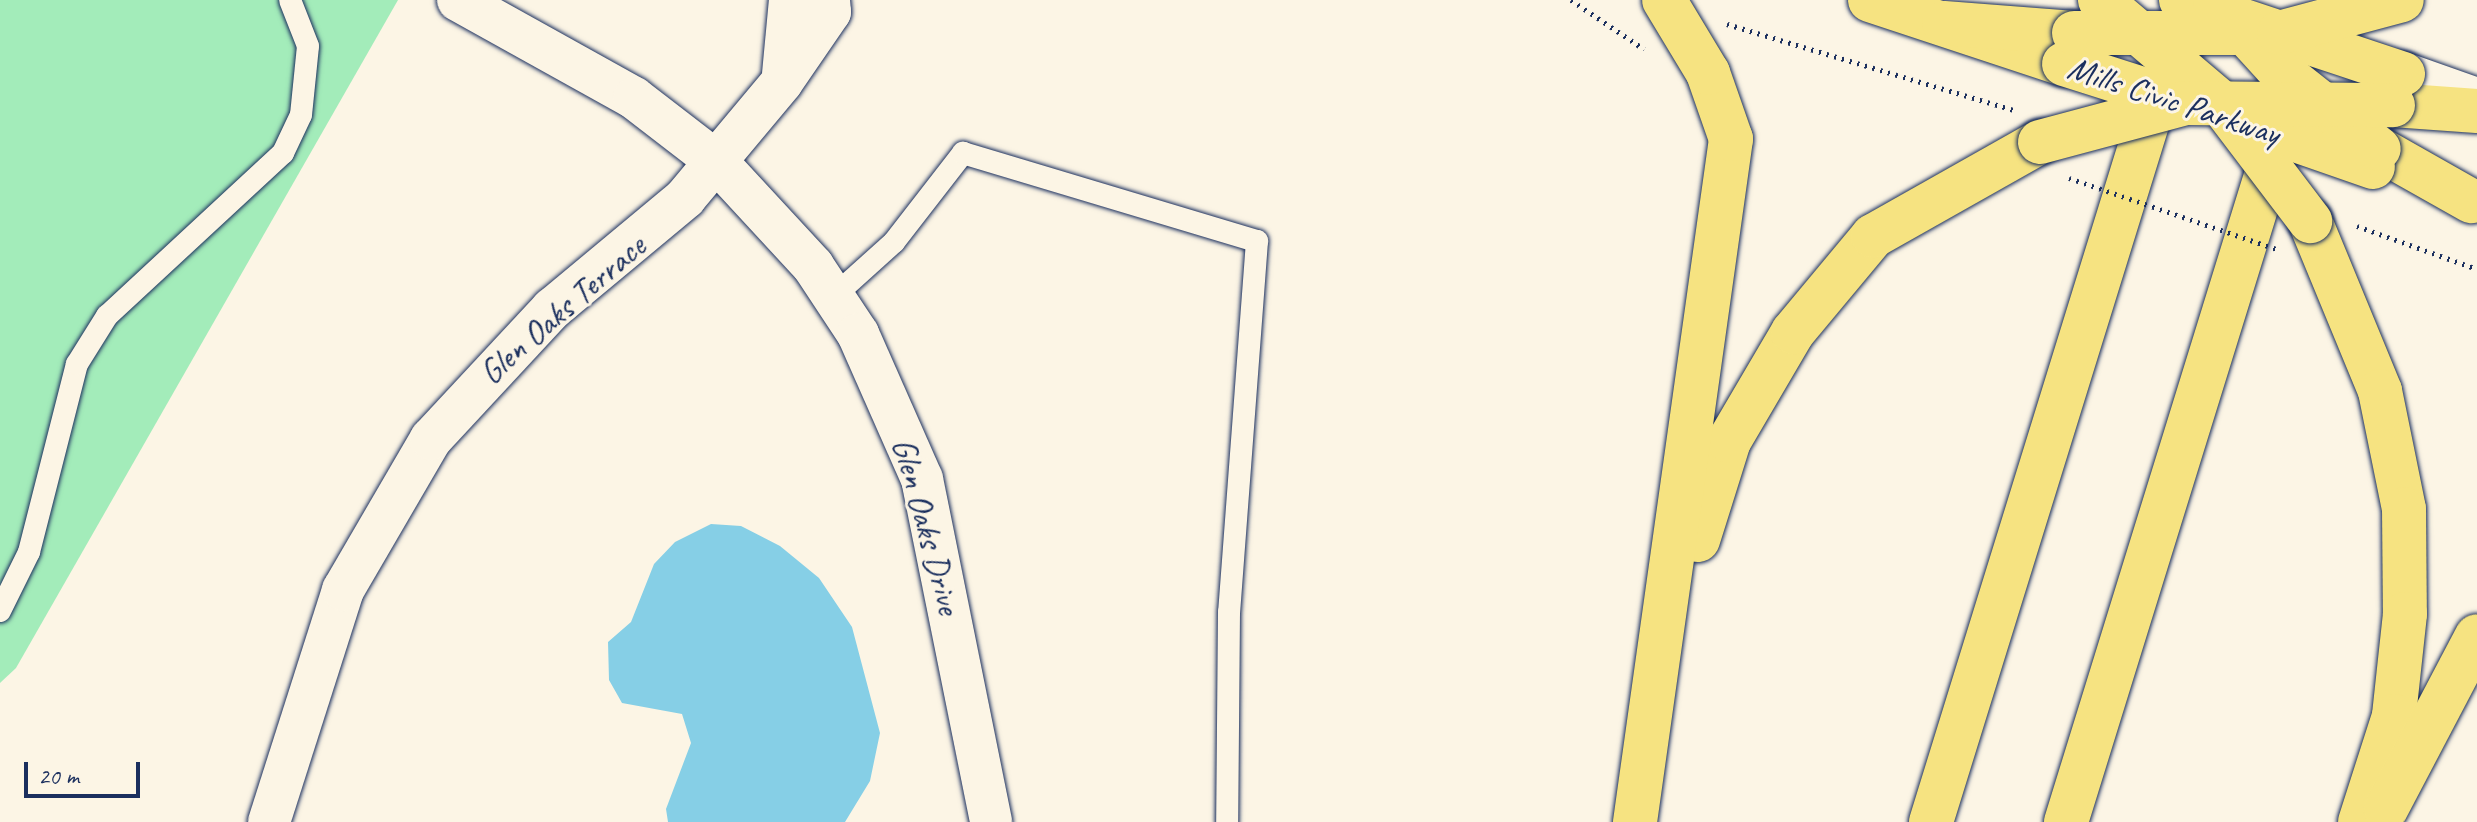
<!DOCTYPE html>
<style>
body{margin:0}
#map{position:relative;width:2477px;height:822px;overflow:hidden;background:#fcf5e5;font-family:Caveat,sans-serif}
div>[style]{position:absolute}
.green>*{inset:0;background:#a3ecba}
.water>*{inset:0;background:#86cfe6}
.path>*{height:5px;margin-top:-2.5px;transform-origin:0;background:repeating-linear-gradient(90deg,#1b2f5e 0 2px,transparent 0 8px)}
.roads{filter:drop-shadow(0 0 2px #1b2f5e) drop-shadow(0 0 2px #1b2f5e)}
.service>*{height:22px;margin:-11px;padding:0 11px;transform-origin:11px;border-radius:11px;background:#fcf5e5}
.minor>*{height:42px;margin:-21px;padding:0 21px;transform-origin:21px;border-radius:21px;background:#fcf5e5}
.secondary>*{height:44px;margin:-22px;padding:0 22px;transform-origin:22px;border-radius:22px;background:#fcf5e5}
.primary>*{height:44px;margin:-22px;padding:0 22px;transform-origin:22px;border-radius:22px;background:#f6e381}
.motorway>*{height:44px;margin:-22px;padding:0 22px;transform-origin:22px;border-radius:22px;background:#f6e381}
.path-bridge>*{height:5px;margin-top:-2.5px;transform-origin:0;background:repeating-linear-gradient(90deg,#1b2f5e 0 2px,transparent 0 8px)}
.bridges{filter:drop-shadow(0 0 2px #1b2f5e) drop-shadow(0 0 2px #1b2f5e)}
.primary-bridge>*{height:44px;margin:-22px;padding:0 22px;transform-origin:22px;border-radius:22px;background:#f6e381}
.motorway-bridge>*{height:44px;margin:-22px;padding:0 22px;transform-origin:22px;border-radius:22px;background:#f6e381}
span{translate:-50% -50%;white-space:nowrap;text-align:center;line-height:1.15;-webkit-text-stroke:6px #fcf5e5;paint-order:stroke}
.street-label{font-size:34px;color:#1b2f5e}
.scale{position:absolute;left:24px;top:762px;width:116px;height:36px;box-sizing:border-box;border:4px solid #1b2f5e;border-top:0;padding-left:10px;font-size:24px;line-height:28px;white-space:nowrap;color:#1b2f5e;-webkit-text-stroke:6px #fcf5e5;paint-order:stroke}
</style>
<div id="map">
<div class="green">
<i style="clip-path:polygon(0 0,398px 0,16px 668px,0 683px)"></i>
</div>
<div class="water">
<i style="clip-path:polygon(711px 524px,741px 526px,780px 546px,819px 578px,852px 627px,880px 733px,870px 781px,845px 822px,668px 822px,666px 809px,691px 743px,682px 714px,622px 703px,609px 680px,608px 642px,631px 622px,654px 564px,675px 542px)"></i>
</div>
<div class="path">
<i style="left:1571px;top:0;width:88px;rotate:33.9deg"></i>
<i style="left:1727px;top:24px;width:299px;rotate:16.7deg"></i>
<i style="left:2357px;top:226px;width:127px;rotate:19.7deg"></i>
</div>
<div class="roads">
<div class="service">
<i style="left:833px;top:297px;width:82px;rotate:-42deg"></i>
<i style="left:894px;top:242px;width:113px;rotate:-52.2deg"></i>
<i style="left:963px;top:153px;width:307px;rotate:16.7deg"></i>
<i style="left:1257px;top:241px;width:372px;rotate:94.3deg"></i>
<i style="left:1229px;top:612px;width:210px;rotate:90.5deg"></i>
<i style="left:0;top:611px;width:66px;rotate:-63.8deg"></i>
<i style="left:29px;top:552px;width:194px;rotate:-75.7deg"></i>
<i style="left:77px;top:364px;width:57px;rotate:-58deg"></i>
<i style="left:107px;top:316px;width:240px;rotate:-42.8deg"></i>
<i style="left:283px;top:153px;width:42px;rotate:-64.7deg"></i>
<i style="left:301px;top:115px;width:69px;rotate:-84.2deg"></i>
<i style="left:308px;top:46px;width:49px;rotate:-111.4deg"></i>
</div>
<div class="minor">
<i style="left:458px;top:0;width:201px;rotate:29.1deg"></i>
<i style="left:634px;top:98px;width:105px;rotate:37.6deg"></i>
<i style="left:717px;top:162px;width:142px;rotate:47.3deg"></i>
<i style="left:813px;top:266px;width:82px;rotate:56.5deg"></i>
<i style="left:858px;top:334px;width:158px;rotate:66.2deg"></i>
<i style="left:922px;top:479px;width:350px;rotate:78.6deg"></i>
<i style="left:783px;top:74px;width:74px;rotate:-84.6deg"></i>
<i style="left:269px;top:822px;width:244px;rotate:-72.3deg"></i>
<i style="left:343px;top:590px;width:175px;rotate:-59.8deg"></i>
<i style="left:431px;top:439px;width:178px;rotate:-47.1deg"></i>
<i style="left:552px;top:309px;width:173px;rotate:-39.8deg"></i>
<i style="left:685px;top:198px;width:151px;rotate:-50.1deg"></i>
<i style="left:782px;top:82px;width:85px;rotate:-55.6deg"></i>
<i style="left:830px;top:12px;width:12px;rotate:-95deg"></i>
</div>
<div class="secondary">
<i style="left:2403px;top:74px;width:78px;rotate:19.4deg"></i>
</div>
<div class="primary">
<i style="left:1870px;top:0;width:204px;rotate:18.3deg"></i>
</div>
<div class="motorway">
<i style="left:1944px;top:23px;width:130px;rotate:4.4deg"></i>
<i style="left:2393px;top:105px;width:84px;rotate:4.1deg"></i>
<i style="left:2379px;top:149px;width:106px;rotate:29.5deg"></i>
<i style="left:2310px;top:221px;width:184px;rotate:67.6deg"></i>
<i style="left:2380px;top:391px;width:120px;rotate:78.5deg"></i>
<i style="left:2404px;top:509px;width:105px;rotate:89.5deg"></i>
<i style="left:2405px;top:614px;width:103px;rotate:96.2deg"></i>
<i style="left:2394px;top:716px;width:111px;rotate:107.8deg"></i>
<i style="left:1698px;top:540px;width:104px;rotate:-72.6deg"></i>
<i style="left:1729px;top:441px;width:126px;rotate:-59.6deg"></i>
<i style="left:1793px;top:332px;width:125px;rotate:-50.2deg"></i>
<i style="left:1873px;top:236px;width:192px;rotate:-29.4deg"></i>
<i style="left:2386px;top:809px;width:195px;rotate:-62.3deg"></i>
<i style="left:1635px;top:822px;width:690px;rotate:-82deg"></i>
<i style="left:1731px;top:139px;width:70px;rotate:-109.2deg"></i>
<i style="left:1708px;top:73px;width:85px;rotate:-121.1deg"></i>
<i style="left:1931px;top:822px;width:778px;rotate:-72.8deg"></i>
<i style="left:2066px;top:822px;width:717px;rotate:-72.8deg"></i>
</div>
</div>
<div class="path-bridge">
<i style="left:2069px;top:178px;width:222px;rotate:18.9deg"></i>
</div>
<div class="bridges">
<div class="primary-bridge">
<i style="left:2181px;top:0;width:234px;rotate:18.4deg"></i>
<i style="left:2064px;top:64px;width:128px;rotate:17.7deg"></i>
<i style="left:2235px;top:119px;width:146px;rotate:19.2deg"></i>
</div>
<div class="motorway-bridge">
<i style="left:2100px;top:0;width:156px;rotate:40.3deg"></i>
<i style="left:2219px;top:101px;width:151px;rotate:52.8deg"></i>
<i style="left:2215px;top:0;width:95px;rotate:47.6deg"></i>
<i style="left:2279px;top:70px;width:127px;rotate:38.3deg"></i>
<i style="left:2074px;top:33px;width:205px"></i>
<i style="left:2279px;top:33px;width:127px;rotate:-15deg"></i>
<i style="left:2040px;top:142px;width:151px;rotate:-15deg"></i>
<i style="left:2186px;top:103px;width:207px;rotate:0.6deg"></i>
</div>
</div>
<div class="street-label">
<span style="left:2174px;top:100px;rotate:18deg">Mills Civic Parkway</span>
<span style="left:562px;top:309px;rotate:-41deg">Glen Oaks Terrace</span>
<span style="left:927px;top:526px;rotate:75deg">Glen Oaks Drive</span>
</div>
<div class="scale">20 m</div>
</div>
